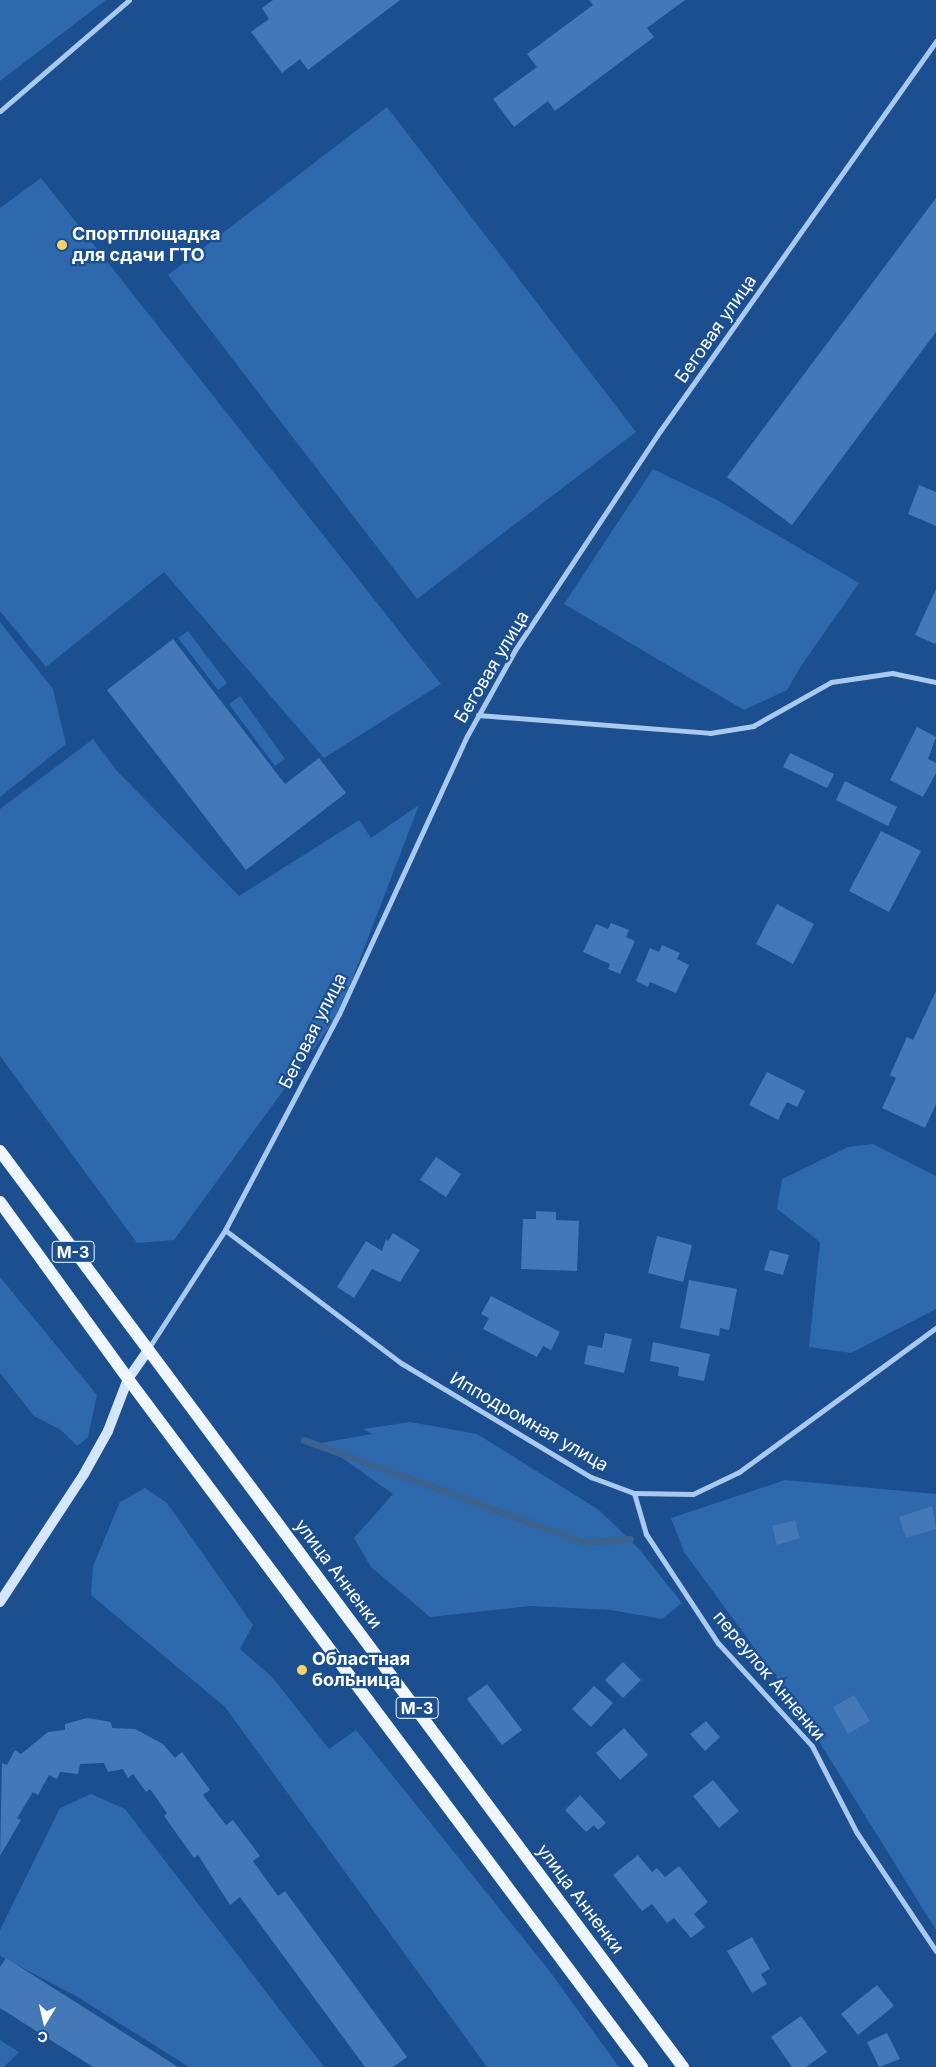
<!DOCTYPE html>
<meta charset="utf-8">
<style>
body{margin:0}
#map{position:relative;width:936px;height:2067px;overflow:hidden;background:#1b4f8f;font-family:Inter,sans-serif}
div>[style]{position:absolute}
.green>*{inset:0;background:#2e69ad}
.stream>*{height:7px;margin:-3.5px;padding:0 3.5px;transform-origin:3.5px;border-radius:3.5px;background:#3c6290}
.building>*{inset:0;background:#4478b7}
.street>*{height:5px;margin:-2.5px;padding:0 2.5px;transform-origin:2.5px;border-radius:2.5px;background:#a9c9ee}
.secondary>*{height:10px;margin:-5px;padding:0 5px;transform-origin:5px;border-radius:5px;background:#d6e6fa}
.primary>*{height:12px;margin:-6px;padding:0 6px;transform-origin:6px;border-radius:6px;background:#f0f6ff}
.dots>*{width:14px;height:14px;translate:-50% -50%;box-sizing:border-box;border:2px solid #1b4f8f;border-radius:50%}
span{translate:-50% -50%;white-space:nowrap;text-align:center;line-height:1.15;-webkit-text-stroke:4.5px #1b4f8f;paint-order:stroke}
.shield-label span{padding:1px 4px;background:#1b4f8f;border:1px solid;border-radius:4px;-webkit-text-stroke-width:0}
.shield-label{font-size:16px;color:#fff;font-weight:700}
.poi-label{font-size:18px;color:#fff;font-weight:700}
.left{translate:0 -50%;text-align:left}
.street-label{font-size:18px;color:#fff}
.north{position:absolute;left:20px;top:1997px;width:50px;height:50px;-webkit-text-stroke:4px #1b4f8f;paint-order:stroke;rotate:189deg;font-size:14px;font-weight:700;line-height:20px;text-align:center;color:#fff}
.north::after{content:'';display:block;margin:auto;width:18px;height:22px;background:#fff;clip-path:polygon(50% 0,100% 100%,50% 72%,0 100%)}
</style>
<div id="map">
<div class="green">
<i style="clip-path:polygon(0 0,106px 0,0 81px)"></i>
<i style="clip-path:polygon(387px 107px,636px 432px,417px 599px,168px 275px)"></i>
<i style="clip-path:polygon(41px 178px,441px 684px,324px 758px,164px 572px,46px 667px,0 611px,0 208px)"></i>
<i style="clip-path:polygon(653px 469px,717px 500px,859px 583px,801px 666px,787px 690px,744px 710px,564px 604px)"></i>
<i style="clip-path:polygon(0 622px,53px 689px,66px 744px,0 797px)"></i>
<i style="clip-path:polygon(188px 631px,227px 683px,218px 690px,178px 638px)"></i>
<i style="clip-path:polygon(240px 696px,285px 759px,275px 766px,229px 704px)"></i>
<i style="clip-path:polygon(93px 739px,117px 771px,239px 896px,359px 820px,371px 838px,419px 805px,339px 1014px,174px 1240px,137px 1243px,0 1056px,0 809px)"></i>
<i style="clip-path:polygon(873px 1144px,936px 1176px,936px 1309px,851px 1353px,809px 1347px,820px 1242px,777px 1209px,782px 1179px,848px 1147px)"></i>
<i style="clip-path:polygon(0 1277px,97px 1395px,88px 1437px,77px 1446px,61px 1430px,34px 1416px,0 1373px)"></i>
<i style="clip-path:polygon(410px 1422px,477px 1434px,599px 1510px,639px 1549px,682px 1603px,662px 1619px,611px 1610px,530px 1606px,430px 1617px,371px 1567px,354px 1538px,393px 1494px,321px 1443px,372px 1434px,363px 1429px)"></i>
<i style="clip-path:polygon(785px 1480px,936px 1494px,936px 1930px,797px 1706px,684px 1552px,671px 1518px)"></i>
<i style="clip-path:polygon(145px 1488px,167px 1503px,253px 1625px,240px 1649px,272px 1677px,329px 1749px,356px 1730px,548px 1969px,619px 2067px,487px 2067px,225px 1707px,91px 1595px,93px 1566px,120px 1502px)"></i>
<i style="clip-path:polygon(91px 1794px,125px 1809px,324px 2067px,189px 2067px,76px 1996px,0 1956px,0 1930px,60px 1808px)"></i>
<i style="clip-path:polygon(0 2040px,19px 2052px,4px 2067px,0 2067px)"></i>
</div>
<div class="stream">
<i style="left:304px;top:1440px;width:299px;rotate:20deg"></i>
<i style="left:585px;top:1542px;width:45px;rotate:-3.8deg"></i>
</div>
<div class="building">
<i style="clip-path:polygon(273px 0,400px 0,308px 70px,300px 59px,282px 73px,251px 32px,269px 19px,262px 8px)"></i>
<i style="clip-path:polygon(589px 0,685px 0,647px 28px,654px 37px,555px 111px,548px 101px,514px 127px,493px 99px,537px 67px,527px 54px,593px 5px)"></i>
<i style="clip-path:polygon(936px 198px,936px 332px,792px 525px,727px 477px)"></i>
<i style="clip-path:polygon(919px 485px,936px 492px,936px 526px,908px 514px)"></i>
<i style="clip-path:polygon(936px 589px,936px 642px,935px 644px,915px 635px)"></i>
<i style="clip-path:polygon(173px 639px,285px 784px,319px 758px,346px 793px,246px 870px,107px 690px)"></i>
<i style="clip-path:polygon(917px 727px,936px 737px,928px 759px,936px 763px,936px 773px,923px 797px,890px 780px)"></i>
<i style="clip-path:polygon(790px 753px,834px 774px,827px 788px,783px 767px)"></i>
<i style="clip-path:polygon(845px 781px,897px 807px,888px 826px,836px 800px)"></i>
<i style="clip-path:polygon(881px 831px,921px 851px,889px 912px,849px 891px)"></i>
<i style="clip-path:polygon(777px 904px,814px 924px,793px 964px,756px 944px)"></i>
<i style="clip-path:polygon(611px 923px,629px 930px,626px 937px,635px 941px,620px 974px,608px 969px,610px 964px,583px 952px,596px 924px,608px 929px)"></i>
<i style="clip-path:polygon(662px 945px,680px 953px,677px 959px,689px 965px,676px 993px,650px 982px,648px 987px,636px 981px,650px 948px,659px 952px)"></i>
<i style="clip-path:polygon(936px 991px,936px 1104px,925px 1128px,882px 1108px,896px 1078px,890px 1075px,907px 1037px,913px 1040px)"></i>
<i style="clip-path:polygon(767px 1072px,805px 1091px,797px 1107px,787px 1102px,778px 1120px,749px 1105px)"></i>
<i style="clip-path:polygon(436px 1157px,461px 1174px,446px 1197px,420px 1180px)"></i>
<i style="clip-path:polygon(536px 1211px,556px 1212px,556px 1220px,579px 1221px,577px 1271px,521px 1269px,523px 1219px,536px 1219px)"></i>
<i style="clip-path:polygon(393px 1233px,420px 1250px,400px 1282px,372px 1269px,354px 1298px,337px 1287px,366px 1241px,382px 1251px,386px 1239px,388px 1241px)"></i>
<i style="clip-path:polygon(657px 1236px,692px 1245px,683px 1282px,648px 1273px)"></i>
<i style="clip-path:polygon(770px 1250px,789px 1255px,783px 1275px,764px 1270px)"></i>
<i style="clip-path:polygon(689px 1280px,737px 1289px,729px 1330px,720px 1328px,719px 1336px,680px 1328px)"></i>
<i style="clip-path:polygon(491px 1296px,560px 1332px,551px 1350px,543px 1346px,537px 1357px,483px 1329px,489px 1318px,481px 1314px)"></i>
<i style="clip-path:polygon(605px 1333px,632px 1339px,624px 1373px,584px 1364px,588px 1345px,602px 1348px)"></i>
<i style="clip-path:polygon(653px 1342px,710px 1354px,704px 1381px,678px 1376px,679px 1367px,650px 1361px)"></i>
<i style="clip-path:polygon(932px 1506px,936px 1529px,906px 1538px,899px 1517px)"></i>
<i style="clip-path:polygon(795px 1520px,800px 1538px,777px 1545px,772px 1526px)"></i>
<i style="clip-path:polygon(623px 1662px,641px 1680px,623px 1698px,605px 1680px)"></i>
<i style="clip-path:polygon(487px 1684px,522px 1730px,502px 1745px,467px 1699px)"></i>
<i style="clip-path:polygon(594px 1686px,613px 1703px,591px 1727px,572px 1709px)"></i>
<i style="clip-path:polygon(854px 1695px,870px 1721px,848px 1734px,833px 1707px)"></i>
<i style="clip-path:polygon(87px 1718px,111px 1722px,112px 1728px,135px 1729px,163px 1744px,175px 1758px,182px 1752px,210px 1790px,203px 1795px,226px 1825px,233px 1820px,260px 1856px,253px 1861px,278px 1896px,285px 1891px,407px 2057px,393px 2067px,365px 2067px,240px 1897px,230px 1905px,198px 1855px,194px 1858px,164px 1816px,167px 1813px,150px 1789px,146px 1792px,133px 1774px,128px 1778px,123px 1769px,108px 1772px,104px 1763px,80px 1764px,78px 1774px,60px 1772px,57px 1779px,49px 1775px,38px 1795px,33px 1792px,17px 1818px,21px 1820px,0 1856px,2px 1763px,7px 1765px,15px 1750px,21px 1754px,48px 1732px,65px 1730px,65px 1724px)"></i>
<i style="clip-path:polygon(706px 1721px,720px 1737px,705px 1751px,690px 1734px)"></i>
<i style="clip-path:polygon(624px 1728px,648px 1755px,620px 1780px,596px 1753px)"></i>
<i style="clip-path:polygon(713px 1780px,739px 1811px,719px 1828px,693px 1796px)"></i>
<i style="clip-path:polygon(580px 1795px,606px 1823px,598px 1830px,594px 1825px,586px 1832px,565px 1810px)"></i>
<i style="clip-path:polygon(638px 1855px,652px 1872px,657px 1868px,665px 1877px,679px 1866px,708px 1902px,694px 1914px,705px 1927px,691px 1938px,674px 1918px,667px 1923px,652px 1904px,642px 1911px,613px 1875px)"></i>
<i style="clip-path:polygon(752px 1937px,770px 1969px,761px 1974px,767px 1984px,752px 1993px,727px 1951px)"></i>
<i style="clip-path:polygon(6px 1958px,178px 2067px,93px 2067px,0 2008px,0 1967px)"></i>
<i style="clip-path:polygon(877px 1985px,894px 2006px,858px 2035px,841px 2014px)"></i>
<i style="clip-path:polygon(801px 2016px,827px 2052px,806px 2067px,792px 2067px,771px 2037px)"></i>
<i style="clip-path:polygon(887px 2033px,900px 2059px,879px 2067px,867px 2042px)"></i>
</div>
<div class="street">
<i style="left:0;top:111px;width:170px;rotate:-40.7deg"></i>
<i style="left:478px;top:715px;width:233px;rotate:4.4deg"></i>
<i style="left:710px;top:733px;width:44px;rotate:-9.2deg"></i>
<i style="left:753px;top:726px;width:90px;rotate:-29.4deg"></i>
<i style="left:831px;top:682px;width:62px;rotate:-8.4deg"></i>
<i style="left:892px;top:673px;width:45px;rotate:11.6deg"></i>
<i style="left:225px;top:1230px;width:221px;rotate:37.1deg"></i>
<i style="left:401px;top:1363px;width:222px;rotate:31deg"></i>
<i style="left:591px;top:1477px;width:46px;rotate:20.4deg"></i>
<i style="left:634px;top:1493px;width:59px;rotate:1deg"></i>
<i style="left:693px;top:1494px;width:51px;rotate:-25.6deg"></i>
<i style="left:739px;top:1472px;width:244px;rotate:-36.2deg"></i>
<i style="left:148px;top:1349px;width:142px;rotate:-57.1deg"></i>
<i style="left:225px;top:1230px;width:244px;rotate:-62.2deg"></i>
<i style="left:339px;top:1014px;width:306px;rotate:-65.3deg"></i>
<i style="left:467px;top:736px;width:98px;rotate:-60.8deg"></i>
<i style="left:515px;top:650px;width:263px;rotate:-56.5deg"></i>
<i style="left:660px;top:431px;width:478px;rotate:-54.7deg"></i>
<i style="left:634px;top:1493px;width:43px;rotate:73.7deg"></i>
<i style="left:646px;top:1534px;width:131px;rotate:56.6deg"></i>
<i style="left:718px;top:1643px;width:139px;rotate:47.6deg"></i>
<i style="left:812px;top:1746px;width:98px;rotate:62.7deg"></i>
<i style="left:857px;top:1833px;width:142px;rotate:56.2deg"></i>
</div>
<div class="secondary">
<i style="left:0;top:1602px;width:153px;rotate:-56.7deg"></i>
<i style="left:84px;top:1474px;width:49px;rotate:-60.8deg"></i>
<i style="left:108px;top:1431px;width:56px;rotate:-69deg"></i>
<i style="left:128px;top:1379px;width:33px;rotate:-55deg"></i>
</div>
<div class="primary">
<i style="left:0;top:1151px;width:1143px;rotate:53.29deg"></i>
<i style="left:0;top:1202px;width:218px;rotate:54.1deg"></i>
<i style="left:128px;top:1379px;width:859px;rotate:53.24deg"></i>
</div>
<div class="dots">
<i style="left:62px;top:245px;background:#ffd166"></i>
<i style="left:302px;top:1670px;background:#ffd166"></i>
</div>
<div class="shield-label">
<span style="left:73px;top:1252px">М-3</span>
<span style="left:417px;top:1708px">М-3</span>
</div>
<div class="poi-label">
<span class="left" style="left:72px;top:245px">Спортплощадка<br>для сдачи ГТО</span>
<span class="left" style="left:312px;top:1670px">Областная<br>больница</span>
</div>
<div class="street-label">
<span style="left:716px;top:329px;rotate:-55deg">Беговая улица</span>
<span style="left:492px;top:667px;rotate:-59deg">Беговая улица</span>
<span style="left:313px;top:1031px;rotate:-63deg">Беговая улица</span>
<span style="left:529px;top:1422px;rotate:30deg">Ипподромная улица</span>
<span style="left:338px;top:1574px;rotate:53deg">улица Анненки</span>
<span style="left:769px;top:1676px;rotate:50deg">переулок Анненки</span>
<span style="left:580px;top:1899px;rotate:53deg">улица Анненки</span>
</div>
<div class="north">С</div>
</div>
